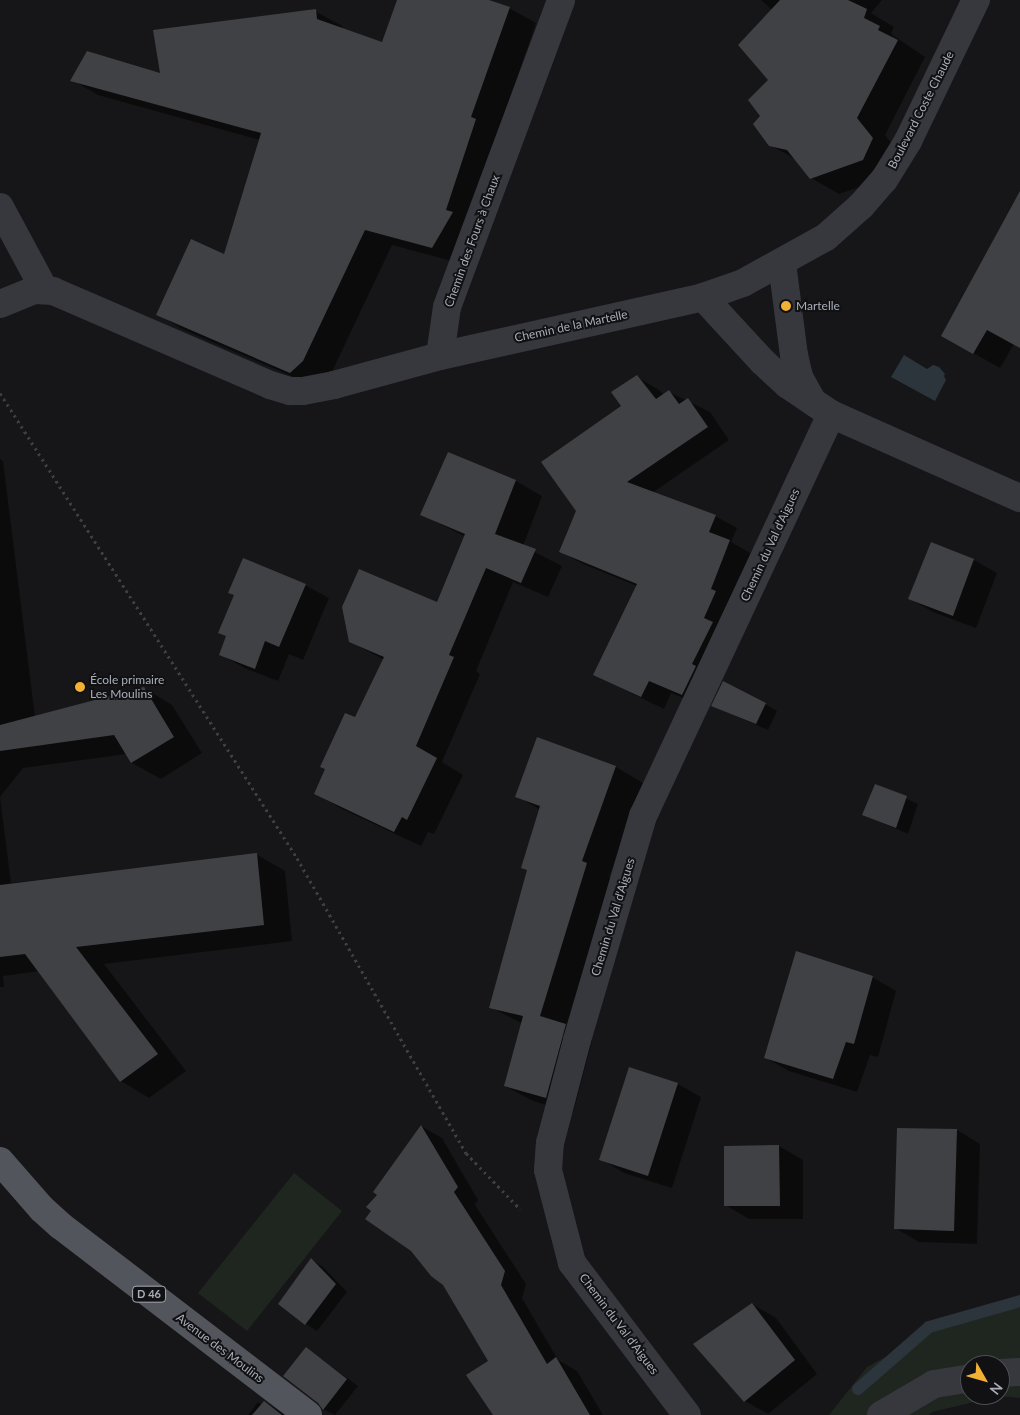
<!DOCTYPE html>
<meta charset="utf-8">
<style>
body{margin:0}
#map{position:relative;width:1020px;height:1415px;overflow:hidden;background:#161618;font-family:Lato,sans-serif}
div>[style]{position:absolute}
.green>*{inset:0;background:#1e261f}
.water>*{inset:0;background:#2c353c}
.shadow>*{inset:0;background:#0007}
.stream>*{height:12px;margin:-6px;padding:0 6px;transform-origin:6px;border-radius:6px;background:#2c353c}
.building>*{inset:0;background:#404145}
.path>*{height:3px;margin-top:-1.5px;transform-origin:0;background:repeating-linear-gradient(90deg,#3d3f44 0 2.5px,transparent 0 6.5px)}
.minor>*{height:28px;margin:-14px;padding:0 14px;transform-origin:14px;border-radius:14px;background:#37383d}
.tertiary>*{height:28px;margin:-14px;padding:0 14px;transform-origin:14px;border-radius:14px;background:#37383d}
.primary>*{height:28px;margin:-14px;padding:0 14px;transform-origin:14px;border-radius:14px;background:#53555c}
.dots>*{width:14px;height:14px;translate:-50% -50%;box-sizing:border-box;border:2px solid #111113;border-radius:50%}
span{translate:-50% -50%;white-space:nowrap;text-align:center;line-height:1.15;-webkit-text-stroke:4px #111113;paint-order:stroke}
.shield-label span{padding:1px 4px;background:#111113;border:1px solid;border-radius:4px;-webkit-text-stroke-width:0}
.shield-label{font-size:11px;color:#a8adb8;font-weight:700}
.street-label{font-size:12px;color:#a8adb8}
.poi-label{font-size:12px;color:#a8adb8}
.left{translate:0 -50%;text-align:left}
.north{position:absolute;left:960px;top:1355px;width:50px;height:50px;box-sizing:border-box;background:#111113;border:1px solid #4d4f55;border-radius:50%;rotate:128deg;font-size:14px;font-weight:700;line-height:20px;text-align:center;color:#a8adb8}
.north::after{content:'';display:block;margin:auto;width:18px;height:22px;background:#f2b134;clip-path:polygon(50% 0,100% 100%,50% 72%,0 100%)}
</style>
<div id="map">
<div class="green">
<i style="clip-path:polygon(294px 1173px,342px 1211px,247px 1331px,198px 1293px)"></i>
<i style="clip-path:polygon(evenodd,1020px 1307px,1020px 1398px,999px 1396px,932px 1412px,929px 1415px,829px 1415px,867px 1367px,936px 1330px,1020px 1307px,970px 1365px,1000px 1365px,1000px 1395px,970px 1395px,970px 1365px)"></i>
</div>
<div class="water">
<i style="clip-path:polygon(904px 355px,927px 369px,933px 365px,939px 367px,945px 374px,944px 376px,946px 380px,935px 401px,891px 377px)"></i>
</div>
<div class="shadow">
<i style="clip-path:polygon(398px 0,486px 0,509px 8px,536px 23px,498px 133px,459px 263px,392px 245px,330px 376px,317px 387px,184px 330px,157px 314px,225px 256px,260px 140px,98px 95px,72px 80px,162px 75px,315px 11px,342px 26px,343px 30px,383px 44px)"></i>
<i style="clip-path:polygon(761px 0,882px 0,871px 13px,894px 27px,891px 34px,925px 57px,885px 135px,901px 155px,891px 176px,839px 194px,811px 178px,797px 160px,770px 145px,762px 116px,769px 80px,772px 10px)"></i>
<i style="clip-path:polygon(1020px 194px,1020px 347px,1014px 344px,1000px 368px,943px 336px)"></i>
<i style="clip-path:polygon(637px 377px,659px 390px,664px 395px,669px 392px,710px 412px,729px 440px,652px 493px,715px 516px,737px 528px,731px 542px,752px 554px,705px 707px,671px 693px,664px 709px,594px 675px,637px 586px,583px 564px,561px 552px)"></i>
<i style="clip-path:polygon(448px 453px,516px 481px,542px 496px,523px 546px,562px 566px,548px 597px,513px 582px,476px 671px,480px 674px,442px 762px,463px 775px,434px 834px,428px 832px,421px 846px,342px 809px,316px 794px,384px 660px,350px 641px,438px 604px,466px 537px,422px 515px)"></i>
<i style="clip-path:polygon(0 459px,3px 461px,35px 717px,144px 688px,172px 705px,202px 753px,161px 779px,132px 763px,127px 754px,23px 768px,0 797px,11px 883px,256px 854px,285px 871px,292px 941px,104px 964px,186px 1071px,149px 1098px,121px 1081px,40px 971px,3px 976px,4px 987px,0 987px)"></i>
<i style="clip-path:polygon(974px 560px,997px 573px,976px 628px,933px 612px,910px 599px)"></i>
<i style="clip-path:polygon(305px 585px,329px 598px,303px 660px,289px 654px,278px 681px,244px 668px,220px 654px,228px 637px,236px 596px,230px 593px)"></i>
<i style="clip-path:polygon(765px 704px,777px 711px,768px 730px,713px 706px)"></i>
<i style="clip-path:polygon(616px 767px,643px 783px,609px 877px,614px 880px,569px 1027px,592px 1041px,573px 1113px,533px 1101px,505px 1086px,523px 1024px,490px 1007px,528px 870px,540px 810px,517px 796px)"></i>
<i style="clip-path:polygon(876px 785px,918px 804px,908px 834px,864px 815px)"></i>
<i style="clip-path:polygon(872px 977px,896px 991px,878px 1057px,870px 1055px,857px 1092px,789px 1071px,766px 1058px)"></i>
<i style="clip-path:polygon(630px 1068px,678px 1084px,701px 1097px,672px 1188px,624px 1173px,601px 1159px)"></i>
<i style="clip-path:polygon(421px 1126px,442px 1138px,478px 1200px,475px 1205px,526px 1284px,522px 1298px,558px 1360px,577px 1371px,603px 1415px,495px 1415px,489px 1362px,444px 1284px,372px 1210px,379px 1195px)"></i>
<i style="clip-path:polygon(957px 1130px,980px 1144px,977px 1244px,919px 1242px,895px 1228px)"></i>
<i style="clip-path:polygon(779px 1146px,803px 1160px,803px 1219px,749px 1219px,725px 1205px,725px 1147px)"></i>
<i style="clip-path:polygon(312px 1260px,323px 1267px,347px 1292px,317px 1331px,306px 1324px)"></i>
<i style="clip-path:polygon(752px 1304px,776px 1318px,817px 1374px,768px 1414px,745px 1401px)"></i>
<i style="clip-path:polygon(306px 1348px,358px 1386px,335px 1415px,323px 1409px,318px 1402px)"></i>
<i style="clip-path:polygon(258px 1402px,262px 1405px,264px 1402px,286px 1415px,248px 1415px)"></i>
</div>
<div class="stream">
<i style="left:858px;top:1389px;width:94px;rotate:-41.1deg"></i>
<i style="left:929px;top:1327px;width:95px;rotate:-15.9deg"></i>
</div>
<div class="building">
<i style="clip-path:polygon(397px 0,489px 0,510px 7px,471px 117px,476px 119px,446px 210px,453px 212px,432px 248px,365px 230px,303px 361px,290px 373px,156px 315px,191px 239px,224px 254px,261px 133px,70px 81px,87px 51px,160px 73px,153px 30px,316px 9px,317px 19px,382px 42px)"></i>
<i style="clip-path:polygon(780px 0,848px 0,867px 9px,864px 18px,880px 26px,878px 30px,898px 40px,857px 118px,873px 138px,863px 160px,810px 179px,787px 150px,769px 146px,753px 124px,760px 116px,748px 100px,768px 80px,738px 45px)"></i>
<i style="clip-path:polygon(1020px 191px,1020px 348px,987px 330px,973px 354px,941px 336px)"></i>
<i style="clip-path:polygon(637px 375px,656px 399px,669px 390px,679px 404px,688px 398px,708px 427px,627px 482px,716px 515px,709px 532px,730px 540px,711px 589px,716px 591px,704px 618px,713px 622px,692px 664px,696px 666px,682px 695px,649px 681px,641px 697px,593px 675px,637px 584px,559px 552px,576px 511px,541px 462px,621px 406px,611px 392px)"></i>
<i style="clip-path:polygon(448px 452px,516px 480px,495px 534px,536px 549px,521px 583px,486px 568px,449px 655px,454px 657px,416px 746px,437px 758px,407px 820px,402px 817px,394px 832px,314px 794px,325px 769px,320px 767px,345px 713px,355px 717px,384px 657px,349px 642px,342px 607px,359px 569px,437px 602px,465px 534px,420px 515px)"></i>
<i style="clip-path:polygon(931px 542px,974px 559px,953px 616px,908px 599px)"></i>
<i style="clip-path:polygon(243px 558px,306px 584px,279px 647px,265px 641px,255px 669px,219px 655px,226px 636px,218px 633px,234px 595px,228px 593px)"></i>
<i style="clip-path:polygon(723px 681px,766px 703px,756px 724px,711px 706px)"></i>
<i style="clip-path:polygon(144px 687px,174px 737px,131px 763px,114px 735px,0 751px,0 725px)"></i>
<i style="clip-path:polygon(537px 737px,616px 766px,582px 861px,587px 863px,540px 1016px,566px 1024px,546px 1098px,504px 1086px,523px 1016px,489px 1008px,527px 870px,521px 868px,540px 806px,515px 797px)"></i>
<i style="clip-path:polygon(875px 784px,907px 796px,896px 828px,862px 815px)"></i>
<i style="clip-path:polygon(257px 853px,264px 925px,76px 947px,158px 1054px,120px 1082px,25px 954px,0 957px,0 885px)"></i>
<i style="clip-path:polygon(796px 951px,873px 976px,854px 1044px,846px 1042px,833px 1079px,764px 1058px)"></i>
<i style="clip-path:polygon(629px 1067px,678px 1083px,648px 1176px,599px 1160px)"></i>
<i style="clip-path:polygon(421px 1125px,458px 1187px,454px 1192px,505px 1271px,501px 1285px,547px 1364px,556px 1357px,590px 1415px,493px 1415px,466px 1375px,488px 1361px,443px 1285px,431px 1276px,411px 1251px,365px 1219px,371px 1211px,366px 1207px,377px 1195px,373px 1192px)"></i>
<i style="clip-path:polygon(897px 1128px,957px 1129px,954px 1231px,894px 1229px)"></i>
<i style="clip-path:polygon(779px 1145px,780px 1206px,724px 1206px,724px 1146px)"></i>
<i style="clip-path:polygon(311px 1258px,336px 1284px,305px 1325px,278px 1304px)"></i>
<i style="clip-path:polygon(752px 1303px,795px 1360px,744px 1402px,693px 1344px)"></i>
<i style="clip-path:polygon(306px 1347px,347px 1379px,323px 1410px,318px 1403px,283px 1376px)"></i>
<i style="clip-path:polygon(264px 1401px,282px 1415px,252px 1415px)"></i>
</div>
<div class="path">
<i style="left:0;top:393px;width:552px;rotate:57.43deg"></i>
<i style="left:297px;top:858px;width:340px;rotate:60.2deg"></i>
<i style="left:466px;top:1153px;width:78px;rotate:46deg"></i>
</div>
<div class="minor">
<i style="left:0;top:207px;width:93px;rotate:61.8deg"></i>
<i style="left:782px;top:263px;width:93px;rotate:82.6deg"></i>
<i style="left:794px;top:355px;width:23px;rotate:77deg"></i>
<i style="left:799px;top:377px;width:26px;rotate:61deg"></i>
<i style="left:703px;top:297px;width:87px;rotate:47.3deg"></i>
<i style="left:762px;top:361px;width:35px;rotate:43deg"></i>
<i style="left:788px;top:385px;width:52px;rotate:34deg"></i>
<i style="left:831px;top:414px;width:207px;rotate:24deg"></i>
<i style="left:440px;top:356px;width:49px;rotate:-81.9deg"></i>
<i style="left:447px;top:307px;width:327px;rotate:-69.6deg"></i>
<i style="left:1000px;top:1373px;width:20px;rotate:-3deg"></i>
<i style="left:687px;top:1415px;width:191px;rotate:-127.1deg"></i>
<i style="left:572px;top:1263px;width:96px;rotate:-104.5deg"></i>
<i style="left:548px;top:1170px;width:27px;rotate:-86deg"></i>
<i style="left:550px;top:1143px;width:106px;rotate:-75.3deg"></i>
<i style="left:577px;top:1040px;width:234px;rotate:-73.6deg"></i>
<i style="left:643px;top:816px;width:444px;rotate:-64.9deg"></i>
<i style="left:881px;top:1415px;width:61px;rotate:-30.3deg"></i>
<i style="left:934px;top:1384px;width:36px;rotate:-9deg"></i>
</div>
<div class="tertiary">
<i style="left:0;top:304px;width:37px;rotate:-22deg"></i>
<i style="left:34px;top:290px;width:19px;rotate:3deg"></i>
<i style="left:53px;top:291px;width:236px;rotate:23.4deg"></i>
<i style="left:270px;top:385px;width:21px;rotate:17deg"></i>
<i style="left:290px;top:391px;width:13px"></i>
<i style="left:303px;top:391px;width:32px;rotate:-11deg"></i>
<i style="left:334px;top:385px;width:110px;rotate:-15.3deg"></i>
<i style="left:440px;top:356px;width:270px;rotate:-12.6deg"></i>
<i style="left:703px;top:297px;width:42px;rotate:-19.3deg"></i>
<i style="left:743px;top:283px;width:95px;rotate:-29deg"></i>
<i style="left:826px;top:237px;width:47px;rotate:-41.5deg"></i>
<i style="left:861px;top:206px;width:35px;rotate:-49deg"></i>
<i style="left:884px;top:180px;width:46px;rotate:-58.4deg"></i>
<i style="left:908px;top:141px;width:157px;rotate:-64.3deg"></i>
</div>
<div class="primary">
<i style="left:0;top:1161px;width:64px;rotate:48.8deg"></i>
<i style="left:42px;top:1209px;width:25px;rotate:42deg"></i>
<i style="left:61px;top:1226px;width:311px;rotate:37.4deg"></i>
</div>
<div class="dots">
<i style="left:786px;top:306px;background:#f2b134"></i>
<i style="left:80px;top:687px;background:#f2b134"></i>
</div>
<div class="shield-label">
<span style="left:149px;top:1294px">D 46</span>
</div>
<div class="street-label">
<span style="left:921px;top:110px;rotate:-63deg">Boulevard Coste Chaude</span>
<span style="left:472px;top:241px;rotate:-70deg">Chemin des Fours à Chaux</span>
<span style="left:571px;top:326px;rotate:-12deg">Chemin de la Martelle</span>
<span style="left:770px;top:545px;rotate:-65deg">Chemin du Val d'Aigues</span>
<span style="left:613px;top:917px;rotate:-73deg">Chemin du Val d'Aigues</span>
<span style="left:619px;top:1324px;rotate:53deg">Chemin du Val d'Aigues</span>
<span style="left:220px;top:1348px;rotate:37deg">Avenue des Moulins</span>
</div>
<div class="poi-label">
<span class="left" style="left:796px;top:306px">Martelle</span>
<span class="left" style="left:90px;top:687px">École primaire<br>Les Moulins</span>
</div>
<div class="north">N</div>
</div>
